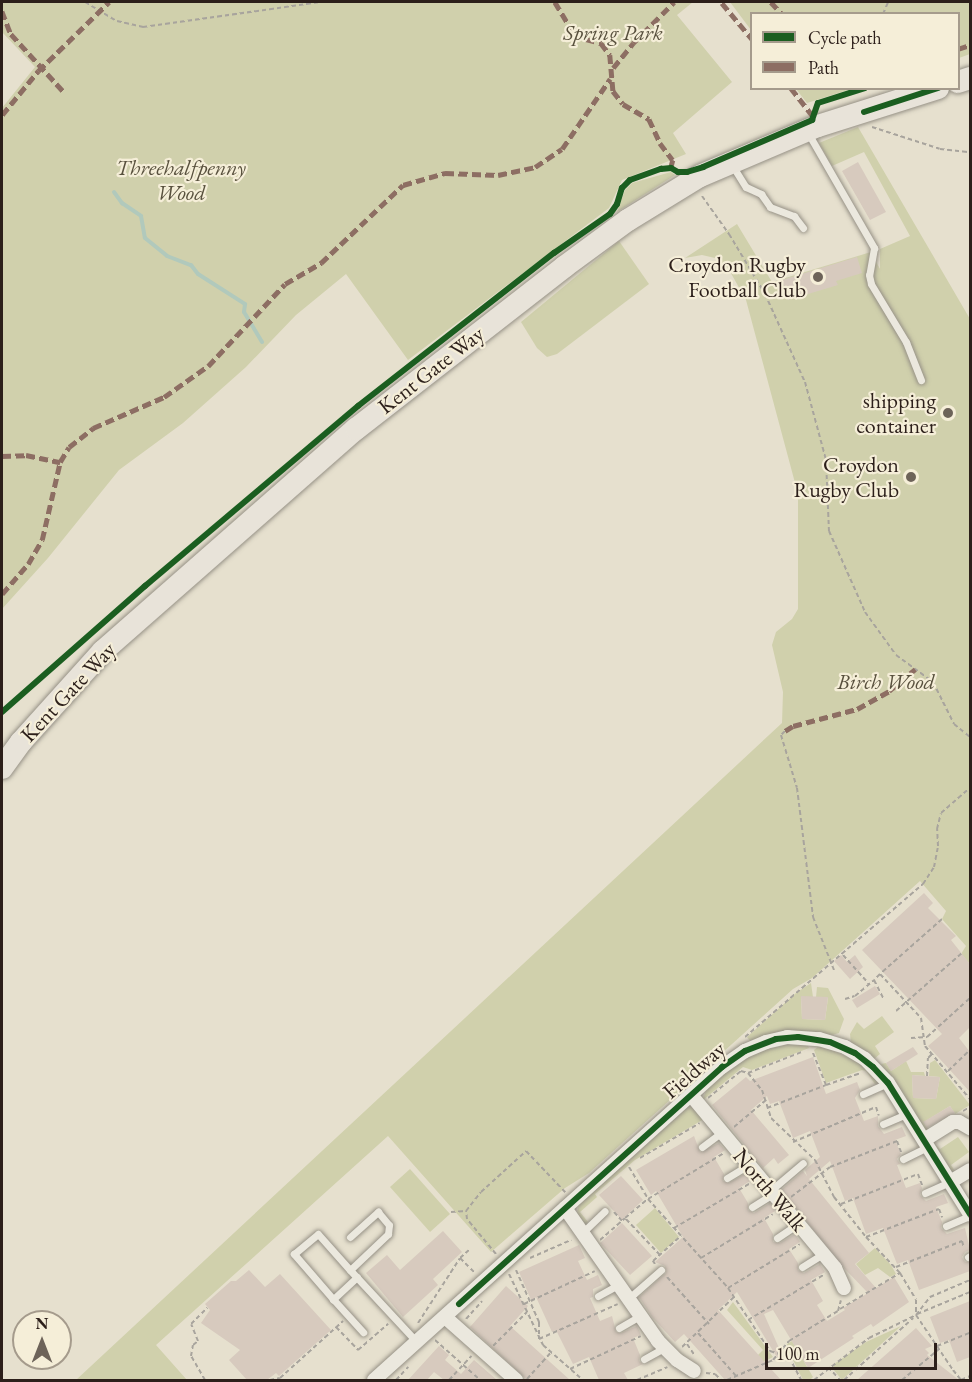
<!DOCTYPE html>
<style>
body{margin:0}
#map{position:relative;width:972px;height:1382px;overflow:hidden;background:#e6e0ce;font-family:"EB Garamond",serif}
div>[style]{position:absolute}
.green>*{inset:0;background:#d0d0ac}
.stream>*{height:4px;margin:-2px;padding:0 2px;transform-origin:2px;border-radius:2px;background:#b1c9bc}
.building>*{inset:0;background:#d7cabe}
.path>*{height:2px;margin-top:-1px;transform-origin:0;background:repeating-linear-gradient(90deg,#a8a49d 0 4.5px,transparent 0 7.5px)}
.roads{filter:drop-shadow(0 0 2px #969186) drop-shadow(0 0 2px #969186)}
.lane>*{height:7px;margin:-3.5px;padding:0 3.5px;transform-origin:3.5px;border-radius:3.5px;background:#ebe8de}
.street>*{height:14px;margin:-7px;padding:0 7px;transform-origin:7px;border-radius:7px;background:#ebe8de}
.primary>*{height:22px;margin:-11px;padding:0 11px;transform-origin:11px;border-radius:11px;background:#e8e3d9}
.quiet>*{height:4.5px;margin-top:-2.25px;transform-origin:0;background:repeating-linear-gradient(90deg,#8d6e63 0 9px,transparent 0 13.5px)}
.cycleway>*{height:6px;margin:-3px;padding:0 3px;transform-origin:3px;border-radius:3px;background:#1b5e20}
.dots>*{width:16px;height:16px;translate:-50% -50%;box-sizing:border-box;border:3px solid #f5eed8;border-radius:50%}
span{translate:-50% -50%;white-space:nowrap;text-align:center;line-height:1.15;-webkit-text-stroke:4.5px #f5eed8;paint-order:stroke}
.park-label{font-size:22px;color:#58503d;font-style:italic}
.poi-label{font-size:22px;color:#2c1f1a}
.right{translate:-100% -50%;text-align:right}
.street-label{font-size:22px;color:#2c1f1a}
.frame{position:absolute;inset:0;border:3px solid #2c1f1a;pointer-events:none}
.legend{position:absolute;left:750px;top:12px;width:210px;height:78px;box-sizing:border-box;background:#f5eed8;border:2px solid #a59b8c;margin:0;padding:8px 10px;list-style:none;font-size:18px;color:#2c1f1a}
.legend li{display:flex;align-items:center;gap:12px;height:30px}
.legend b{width:30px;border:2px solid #a59b8c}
.north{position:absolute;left:12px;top:1310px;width:60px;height:60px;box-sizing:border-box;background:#f5eed8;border:2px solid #a59b8c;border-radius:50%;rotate:0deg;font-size:16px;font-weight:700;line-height:24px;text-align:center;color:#2c1f1a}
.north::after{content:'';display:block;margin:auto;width:21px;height:27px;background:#6d6359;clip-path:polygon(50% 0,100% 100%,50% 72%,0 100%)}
.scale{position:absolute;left:765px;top:1343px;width:172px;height:27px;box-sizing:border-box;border:3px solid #2c1f1a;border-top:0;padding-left:8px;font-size:18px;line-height:21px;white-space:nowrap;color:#2c1f1a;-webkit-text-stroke:4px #f5eed8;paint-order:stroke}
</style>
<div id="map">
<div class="green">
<i style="clip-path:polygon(2px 2px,693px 2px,677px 15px,732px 82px,673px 133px,686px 154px,622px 180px,609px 208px,408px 360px,346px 274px,296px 315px,246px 367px,183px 423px,119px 470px,48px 558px,2px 609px,2px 108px,35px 67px,2px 32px)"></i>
<i style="clip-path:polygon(730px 2px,970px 2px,970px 54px,959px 58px,958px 14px,752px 14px,751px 30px)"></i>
<i style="clip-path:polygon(796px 89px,851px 89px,807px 103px)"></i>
<i style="clip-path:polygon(858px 127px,970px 319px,970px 964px,961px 954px,966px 946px,942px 919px,946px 911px,920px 881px,812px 978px,793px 989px,589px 1173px,565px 1188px,491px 1252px,388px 1136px,156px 1345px,187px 1380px,76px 1380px,782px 723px,783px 692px,772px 645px,776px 632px,792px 619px,798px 609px,798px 494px,746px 300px,728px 268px,715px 258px,702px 255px,685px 258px,737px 224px,772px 282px,871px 252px,880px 269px,880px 249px,910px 236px,864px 152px,832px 166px,819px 143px)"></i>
<i style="clip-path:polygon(671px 172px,675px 175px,617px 212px,625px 190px,632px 183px)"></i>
<i style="clip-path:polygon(619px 241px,649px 284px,557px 354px,547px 357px,537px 348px,521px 322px)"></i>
<i style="clip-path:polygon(811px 983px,813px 997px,801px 997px,802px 1019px,825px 1020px,828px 998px,816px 997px,817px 987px,828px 988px,844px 1019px,839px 1033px,832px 1035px,794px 1031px,750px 1041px,747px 1037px,796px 993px)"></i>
<i style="clip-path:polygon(882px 1016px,894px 1032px,875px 1046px,880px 1054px,874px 1059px,851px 1043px,850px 1034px,857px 1022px,864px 1029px)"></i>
<i style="clip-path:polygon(792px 1043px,807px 1044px,809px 1048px,752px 1070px,743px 1067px,702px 1101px,706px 1091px,733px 1066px,753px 1053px)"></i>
<i style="clip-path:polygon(820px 1045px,855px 1060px,866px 1069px,878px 1083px,875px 1084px,866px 1071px,862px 1070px,826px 1083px,814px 1050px)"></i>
<i style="clip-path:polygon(935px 1060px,970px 1105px,955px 1114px,950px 1106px,924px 1122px,930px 1133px,926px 1133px,881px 1064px,886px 1063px,891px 1071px,906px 1061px,911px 1072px,924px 1072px,925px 1076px,912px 1075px,913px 1098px,936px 1099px,940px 1077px,929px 1076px,930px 1063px)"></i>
<i style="clip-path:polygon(689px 1106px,696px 1108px,704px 1119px,635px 1160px,595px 1194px,597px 1197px,580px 1212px,588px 1222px,585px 1225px,577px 1213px,579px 1204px)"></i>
<i style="clip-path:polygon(958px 1137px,969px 1152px,951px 1165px,956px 1173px,954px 1175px,933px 1142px,940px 1149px)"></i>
<i style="clip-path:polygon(410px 1169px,450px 1214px,430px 1232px,390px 1187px)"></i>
<i style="clip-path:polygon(655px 1208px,679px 1237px,661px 1253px,636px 1225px)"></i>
<i style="clip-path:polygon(875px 1248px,891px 1265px,896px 1274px,890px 1277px,878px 1268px,865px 1275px,856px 1264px)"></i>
<i style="clip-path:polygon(733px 1302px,773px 1357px,738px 1375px,763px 1350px,727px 1310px)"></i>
<i style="clip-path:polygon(901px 1326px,842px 1380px,833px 1369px,834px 1364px,866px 1342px)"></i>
<i style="clip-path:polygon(792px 1341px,813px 1377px,810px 1380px,803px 1380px,787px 1348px,787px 1344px)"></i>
</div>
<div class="stream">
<i style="left:114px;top:192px;width:14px;rotate:54deg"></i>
<i style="left:122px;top:203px;width:23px;rotate:34deg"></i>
<i style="left:141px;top:216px;width:22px;rotate:80deg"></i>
<i style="left:145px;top:238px;width:28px;rotate:39deg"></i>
<i style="left:167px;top:256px;width:26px;rotate:21deg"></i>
<i style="left:191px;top:265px;width:11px;rotate:52deg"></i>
<i style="left:198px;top:274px;width:56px;rotate:32.6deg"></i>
<i style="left:245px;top:304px;width:8px;rotate:97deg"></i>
<i style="left:244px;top:312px;width:35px;rotate:59deg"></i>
</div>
<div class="building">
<i style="clip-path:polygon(858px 162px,886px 212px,870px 220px,842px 171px)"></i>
<i style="clip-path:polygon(857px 257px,862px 273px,836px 281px,838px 285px,788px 300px,782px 280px)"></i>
<i style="clip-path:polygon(924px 893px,933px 903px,928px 908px,956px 936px,951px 940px,970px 964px,970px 1027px,959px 1038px,970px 1052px,970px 1092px,928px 1046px,942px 1034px,862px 950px)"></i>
<i style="clip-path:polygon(841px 955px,847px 962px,855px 955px,863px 967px,850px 979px,834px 961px)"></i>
<i style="clip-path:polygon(875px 986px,880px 994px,857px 1008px,852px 1000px)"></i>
<i style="clip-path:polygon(801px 996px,828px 997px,825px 1020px,802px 1019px)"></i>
<i style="clip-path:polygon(913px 1047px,918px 1054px,891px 1071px,886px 1063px)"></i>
<i style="clip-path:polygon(813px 1057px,826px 1094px,857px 1082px,860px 1090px,855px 1098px,864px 1121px,878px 1116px,878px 1126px,884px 1134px,902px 1127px,906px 1136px,895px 1140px,901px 1154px,897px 1159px,900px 1164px,897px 1165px,906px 1188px,920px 1183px,922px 1188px,920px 1195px,926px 1201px,944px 1194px,948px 1203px,936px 1207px,942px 1222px,941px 1228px,947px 1234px,965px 1228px,970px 1250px,965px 1252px,962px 1257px,965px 1262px,970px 1262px,970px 1271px,919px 1290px,908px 1260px,897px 1264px,883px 1228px,866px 1234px,853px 1198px,845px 1201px,830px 1161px,809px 1179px,869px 1253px,855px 1264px,876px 1288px,894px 1277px,909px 1302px,873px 1327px,871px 1324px,852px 1336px,854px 1338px,808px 1368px,773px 1310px,764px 1314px,783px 1357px,778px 1359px,737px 1292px,718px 1310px,781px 1380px,725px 1380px,684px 1334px,675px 1342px,652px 1317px,639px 1297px,666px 1273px,665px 1266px,655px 1262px,683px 1237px,656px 1191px,651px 1195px,636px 1170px,694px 1136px,700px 1152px,719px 1143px,725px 1150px,714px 1157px,724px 1174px,723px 1181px,729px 1183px,745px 1174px,750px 1181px,739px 1188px,748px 1203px,748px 1210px,754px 1213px,770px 1203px,775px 1211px,764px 1218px,773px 1234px,773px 1242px,780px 1243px,795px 1234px,800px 1242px,789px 1249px,798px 1263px,798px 1270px,804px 1273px,820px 1264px,821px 1266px,825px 1272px,811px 1280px,823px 1301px,817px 1305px,827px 1321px,845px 1310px,843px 1308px,868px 1293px,845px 1269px,781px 1190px,803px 1171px,807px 1176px,805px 1170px,820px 1157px,810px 1131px,793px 1138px,779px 1101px,770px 1104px,767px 1096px,751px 1110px,789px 1155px,778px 1164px,774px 1158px,763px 1168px,712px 1105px,746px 1077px,750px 1081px)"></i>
<i style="clip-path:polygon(912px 1075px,940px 1077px,936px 1099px,913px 1098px)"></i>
<i style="clip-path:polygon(950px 1106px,955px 1113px,927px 1128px,923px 1122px)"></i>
<i style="clip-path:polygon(621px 1176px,643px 1200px,622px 1220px,599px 1195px)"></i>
<i style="clip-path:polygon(622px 1223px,652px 1256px,630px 1275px,600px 1243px)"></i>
<i style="clip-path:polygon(443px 1231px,462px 1252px,433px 1279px,438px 1285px,403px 1317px,366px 1273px,387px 1255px,400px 1270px)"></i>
<i style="clip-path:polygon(579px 1245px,585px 1258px,578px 1261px,587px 1280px,598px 1275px,602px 1285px,593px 1289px,593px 1297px,590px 1298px,600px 1321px,612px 1316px,616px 1332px,621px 1333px,637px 1326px,641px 1335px,633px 1338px,640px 1355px,639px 1361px,643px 1364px,624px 1373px,628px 1380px,599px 1380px,589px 1357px,573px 1364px,556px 1330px,552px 1332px,536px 1297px,532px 1302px,519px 1272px)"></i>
<i style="clip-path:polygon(249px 1270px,265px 1287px,280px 1274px,331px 1330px,279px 1376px,276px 1373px,267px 1380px,247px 1380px,229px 1360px,240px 1350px,201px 1323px,210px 1310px,205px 1304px,231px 1281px,236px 1281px)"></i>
<i style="clip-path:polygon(506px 1286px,528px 1306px,510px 1326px,570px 1380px,527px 1380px,470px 1327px)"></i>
<i style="clip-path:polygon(970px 1301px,970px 1357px,957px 1362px,949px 1340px,940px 1343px,930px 1317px)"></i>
<i style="clip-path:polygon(916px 1328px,932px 1346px,925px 1349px,929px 1353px,927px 1355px,959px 1380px,857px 1380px)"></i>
<i style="clip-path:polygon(439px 1346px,449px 1355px,445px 1360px,461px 1374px,474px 1360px,497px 1380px,444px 1380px,434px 1372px,427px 1380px,408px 1380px)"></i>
</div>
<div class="path">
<i style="left:85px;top:2px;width:37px;rotate:31deg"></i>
<i style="left:117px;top:21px;width:27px;rotate:13deg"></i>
<i style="left:143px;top:27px;width:179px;rotate:-8deg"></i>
<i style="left:883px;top:14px;width:13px;rotate:-67deg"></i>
<i style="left:872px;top:127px;width:71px;rotate:17.9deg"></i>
<i style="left:940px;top:149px;width:30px;rotate:6deg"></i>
<i style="left:702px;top:196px;width:47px;rotate:54.6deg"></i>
<i style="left:729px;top:234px;width:70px;rotate:59deg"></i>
<i style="left:765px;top:294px;width:97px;rotate:65.6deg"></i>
<i style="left:805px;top:382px;width:81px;rotate:74.9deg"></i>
<i style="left:826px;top:460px;width:71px;rotate:87.6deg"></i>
<i style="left:829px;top:531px;width:89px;rotate:66deg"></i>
<i style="left:865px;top:612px;width:53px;rotate:54.2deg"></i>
<i style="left:896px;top:655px;width:46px;rotate:36.1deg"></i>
<i style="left:933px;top:682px;width:47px;rotate:63.4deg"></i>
<i style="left:954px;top:724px;width:21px;rotate:39deg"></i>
<i style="left:785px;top:731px;width:6px;rotate:135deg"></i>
<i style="left:781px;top:735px;width:55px;rotate:73.2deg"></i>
<i style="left:797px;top:788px;width:130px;rotate:82.9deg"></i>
<i style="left:813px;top:917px;width:57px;rotate:68.4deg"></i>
<i style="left:942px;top:919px;width:83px;rotate:138.4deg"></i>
<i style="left:880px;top:974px;width:60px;rotate:47deg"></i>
<i style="left:921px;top:1018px;width:28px;rotate:82deg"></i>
<i style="left:925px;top:1046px;width:70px;rotate:49.7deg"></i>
<i style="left:843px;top:955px;width:39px;rotate:48deg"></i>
<i style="left:880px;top:974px;width:8px;rotate:135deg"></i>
<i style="left:874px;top:980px;width:22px;rotate:63deg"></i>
<i style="left:845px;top:999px;width:10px;rotate:-17deg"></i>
<i style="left:855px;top:996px;width:25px;rotate:-40deg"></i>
<i style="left:896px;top:1011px;width:89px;rotate:-41.4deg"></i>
<i style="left:745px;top:1037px;width:235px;rotate:-40.7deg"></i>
<i style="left:923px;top:884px;width:20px;rotate:-57deg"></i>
<i style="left:934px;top:867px;width:21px;rotate:-79deg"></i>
<i style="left:938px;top:846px;width:17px;rotate:-93deg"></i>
<i style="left:937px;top:829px;width:16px;rotate:-76deg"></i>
<i style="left:941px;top:813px;width:38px;rotate:-41deg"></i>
<i style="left:911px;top:1038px;width:16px;rotate:-4deg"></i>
<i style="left:927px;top:1037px;width:58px;rotate:-42.2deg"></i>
<i style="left:948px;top:1071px;width:30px;rotate:-44deg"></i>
<i style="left:748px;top:1073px;width:60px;rotate:-21.4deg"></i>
<i style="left:927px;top:1076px;width:18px;rotate:-87deg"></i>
<i style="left:928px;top:1058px;width:6px;rotate:-45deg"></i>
<i style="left:826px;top:1085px;width:36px;rotate:-19deg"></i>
<i style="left:708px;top:1098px;width:43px;rotate:-39.3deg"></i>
<i style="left:741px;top:1071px;width:7px;rotate:16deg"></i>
<i style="left:748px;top:1073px;width:22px;rotate:51deg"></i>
<i style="left:762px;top:1090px;width:29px;rotate:72deg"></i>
<i style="left:771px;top:1118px;width:61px;rotate:43.7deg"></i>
<i style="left:815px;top:1160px;width:42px;rotate:62.8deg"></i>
<i style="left:834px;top:1197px;width:51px;rotate:51.3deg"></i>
<i style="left:866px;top:1237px;width:50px;rotate:46.6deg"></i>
<i style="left:900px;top:1273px;width:31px;rotate:59deg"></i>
<i style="left:916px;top:1300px;width:15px;rotate:90deg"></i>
<i style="left:916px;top:1315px;width:66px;rotate:56.1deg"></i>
<i style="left:953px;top:1370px;width:13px;rotate:51deg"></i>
<i style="left:961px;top:1380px;width:10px;rotate:-24deg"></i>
<i style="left:767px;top:1108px;width:63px;rotate:-21.3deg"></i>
<i style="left:826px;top:1085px;width:35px;rotate:-112deg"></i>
<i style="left:963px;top:1111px;width:8px;rotate:-30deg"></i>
<i style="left:734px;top:1127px;width:42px;rotate:-40.2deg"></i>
<i style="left:793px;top:1142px;width:90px;rotate:-22.9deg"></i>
<i style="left:876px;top:1107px;width:9px;rotate:72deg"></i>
<i style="left:640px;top:1158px;width:69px;rotate:-30.3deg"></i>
<i style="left:629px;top:1167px;width:37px;rotate:59deg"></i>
<i style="left:648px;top:1199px;width:89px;rotate:-31.2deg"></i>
<i style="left:791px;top:1197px;width:49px;rotate:-37.6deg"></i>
<i style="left:830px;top:1167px;width:72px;rotate:-21.2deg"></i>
<i style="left:897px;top:1141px;width:12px;rotate:70deg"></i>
<i style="left:841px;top:1204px;width:83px;rotate:-21.3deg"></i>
<i style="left:918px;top:1174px;width:12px;rotate:70deg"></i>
<i style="left:451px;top:1212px;width:15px;rotate:-4deg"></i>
<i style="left:614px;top:1212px;width:12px;rotate:48deg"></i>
<i style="left:674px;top:1228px;width:87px;rotate:-30.4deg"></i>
<i style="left:866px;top:1237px;width:78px;rotate:-21deg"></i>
<i style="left:939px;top:1209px;width:9px;rotate:69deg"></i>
<i style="left:600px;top:1240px;width:33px;rotate:-41deg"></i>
<i style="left:496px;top:1254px;width:45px;rotate:-129.6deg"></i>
<i style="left:467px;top:1219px;width:8px;rotate:-97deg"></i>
<i style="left:466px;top:1211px;width:24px;rotate:-52deg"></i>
<i style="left:481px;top:1192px;width:61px;rotate:-42.3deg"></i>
<i style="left:526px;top:1151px;width:57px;rotate:46.4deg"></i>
<i style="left:660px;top:1255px;width:51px;rotate:-133.4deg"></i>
<i style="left:625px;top:1218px;width:30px;rotate:-40deg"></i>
<i style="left:648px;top:1199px;width:120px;rotate:48deg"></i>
<i style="left:728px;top:1288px;width:76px;rotate:56.3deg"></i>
<i style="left:770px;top:1351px;width:20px;rotate:18deg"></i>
<i style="left:789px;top:1357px;width:26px;rotate:62deg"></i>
<i style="left:460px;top:1258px;width:21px;rotate:45deg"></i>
<i style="left:530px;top:1258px;width:45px;rotate:-23.7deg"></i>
<i style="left:701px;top:1258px;width:84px;rotate:-31.4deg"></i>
<i style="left:655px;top:1264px;width:4px;rotate:-124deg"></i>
<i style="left:653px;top:1261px;width:38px;rotate:-42deg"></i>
<i style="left:896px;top:1267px;width:71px;rotate:-21.5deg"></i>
<i style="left:962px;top:1241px;width:7px;rotate:74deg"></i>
<i style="left:516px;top:1270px;width:57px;rotate:66.1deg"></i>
<i style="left:539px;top:1322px;width:17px;rotate:90deg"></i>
<i style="left:539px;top:1339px;width:86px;rotate:-23.9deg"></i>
<i style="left:509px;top:1274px;width:79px;rotate:64.4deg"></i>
<i style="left:543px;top:1345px;width:53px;rotate:41.2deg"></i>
<i style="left:667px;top:1277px;width:63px;rotate:48.2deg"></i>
<i style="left:728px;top:1288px;width:84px;rotate:-31.4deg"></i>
<i style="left:524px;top:1304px;width:78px;rotate:-24.9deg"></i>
<i style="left:840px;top:1309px;width:70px;rotate:-31deg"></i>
<i style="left:917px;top:1314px;width:57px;rotate:-22.5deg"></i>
<i style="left:466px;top:1319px;width:24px;rotate:-48deg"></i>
<i style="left:748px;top:1320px;width:90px;rotate:-30.9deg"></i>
<i style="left:418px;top:1323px;width:77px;rotate:-57.1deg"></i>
<i style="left:460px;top:1258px;width:15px;rotate:-42deg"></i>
<i style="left:336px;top:1327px;width:32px;rotate:46deg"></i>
<i style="left:358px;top:1350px;width:40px;rotate:-41deg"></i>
<i style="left:698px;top:1333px;width:57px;rotate:48.5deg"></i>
<i style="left:435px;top:1340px;width:60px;rotate:41.6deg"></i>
<i style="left:687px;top:1344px;width:14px;rotate:56deg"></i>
<i style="left:493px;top:1346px;width:48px;rotate:-45deg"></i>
<i style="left:937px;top:1346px;width:35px;rotate:-22deg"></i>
<i style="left:682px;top:1347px;width:72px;rotate:-43.9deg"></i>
<i style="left:828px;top:1367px;width:18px;rotate:47deg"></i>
<i style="left:570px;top:1369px;width:78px;rotate:-24.9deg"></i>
<i style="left:706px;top:1373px;width:9px;rotate:6deg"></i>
<i style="left:715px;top:1374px;width:8px;rotate:45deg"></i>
<i style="left:527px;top:1379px;width:36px;rotate:-48deg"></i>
<i style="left:205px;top:1380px;width:28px;rotate:-120deg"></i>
<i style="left:191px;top:1356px;width:11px;rotate:-80deg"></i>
<i style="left:193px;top:1345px;width:6px;rotate:-39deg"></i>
<i style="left:198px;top:1341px;width:18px;rotate:-112deg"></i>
<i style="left:191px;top:1324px;width:23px;rotate:-45deg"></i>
<i style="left:270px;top:1380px;width:10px;rotate:-11deg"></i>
<i style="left:280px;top:1378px;width:85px;rotate:-42.1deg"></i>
<i style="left:396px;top:1380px;width:18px;rotate:-47deg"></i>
<i style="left:449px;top:1380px;width:33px;rotate:-47deg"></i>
<i style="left:637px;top:1380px;width:33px;rotate:-23deg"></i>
<i style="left:727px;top:1380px;width:50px;rotate:-23.5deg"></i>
<i style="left:773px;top:1360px;width:25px;rotate:-50deg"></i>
<i style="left:789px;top:1341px;width:57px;rotate:-31.5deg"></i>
<i style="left:838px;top:1311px;width:11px;rotate:-75deg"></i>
<i style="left:814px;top:1380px;width:69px;rotate:-37.4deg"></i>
<i style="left:869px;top:1338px;width:52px;rotate:-26.1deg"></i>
<i style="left:916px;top:1315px;width:23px;rotate:-52deg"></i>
<i style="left:930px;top:1297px;width:43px;rotate:-23deg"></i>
<i style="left:844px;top:1380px;width:93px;rotate:-41.9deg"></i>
<i style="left:902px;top:1380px;width:48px;rotate:-40deg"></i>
</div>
<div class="roads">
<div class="lane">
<i style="left:808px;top:133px;width:133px;rotate:60.1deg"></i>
<i style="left:874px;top:248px;width:27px;rotate:100deg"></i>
<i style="left:869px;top:275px;width:9px;rotate:77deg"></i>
<i style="left:871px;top:284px;width:68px;rotate:58.9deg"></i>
<i style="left:906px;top:342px;width:41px;rotate:68.5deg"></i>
<i style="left:732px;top:165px;width:26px;rotate:58deg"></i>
<i style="left:746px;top:187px;width:17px;rotate:25deg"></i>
<i style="left:761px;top:194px;width:16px;rotate:55deg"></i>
<i style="left:770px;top:207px;width:26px;rotate:21deg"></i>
<i style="left:794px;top:216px;width:15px;rotate:53deg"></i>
<i style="left:863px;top:1094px;width:27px;rotate:-24deg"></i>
<i style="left:883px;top:1124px;width:26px;rotate:-23deg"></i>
<i style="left:702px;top:1147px;width:25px;rotate:-37deg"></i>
<i style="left:903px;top:1159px;width:28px;rotate:-26deg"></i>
<i style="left:727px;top:1178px;width:26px;rotate:-31deg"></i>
<i style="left:770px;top:1191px;width:43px;rotate:-40.3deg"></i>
<i style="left:925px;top:1193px;width:27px;rotate:-24deg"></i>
<i style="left:752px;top:1207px;width:25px;rotate:-32deg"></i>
<i style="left:946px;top:1226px;width:26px;rotate:-23deg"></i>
<i style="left:583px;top:1232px;width:30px;rotate:-44deg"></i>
<i style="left:350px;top:1237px;width:38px;rotate:-42deg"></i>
<i style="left:378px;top:1212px;width:17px;rotate:50deg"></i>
<i style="left:389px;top:1225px;width:9px;rotate:96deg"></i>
<i style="left:388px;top:1234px;width:52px;rotate:136.5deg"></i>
<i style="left:350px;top:1270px;width:98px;rotate:47.1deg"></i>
<i style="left:777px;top:1238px;width:25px;rotate:-34deg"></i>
<i style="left:968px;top:1257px;width:2px;rotate:-27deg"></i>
<i style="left:802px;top:1267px;width:25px;rotate:-32deg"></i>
<i style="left:357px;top:1277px;width:33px;rotate:137deg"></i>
<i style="left:333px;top:1299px;width:45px;rotate:47.7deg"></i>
<i style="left:598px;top:1296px;width:23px;rotate:-29deg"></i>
<i style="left:333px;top:1299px;width:60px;rotate:-130.9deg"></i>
<i style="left:294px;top:1254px;width:31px;rotate:-40deg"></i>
<i style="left:318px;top:1234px;width:48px;rotate:48.4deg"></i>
<i style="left:628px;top:1299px;width:44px;rotate:-41.3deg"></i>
<i style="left:619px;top:1328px;width:24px;rotate:-30deg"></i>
<i style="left:644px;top:1359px;width:23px;rotate:-29deg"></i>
</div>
<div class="street">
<i style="left:691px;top:1095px;width:225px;rotate:50.2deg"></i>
<i style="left:835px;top:1268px;width:22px;rotate:66deg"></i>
<i style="left:924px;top:1140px;width:34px;rotate:-32deg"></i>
<i style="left:953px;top:1122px;width:6px"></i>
<i style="left:959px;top:1122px;width:13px;rotate:29deg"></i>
<i style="left:950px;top:1182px;width:23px;rotate:-31deg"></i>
<i style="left:565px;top:1208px;width:162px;rotate:55deg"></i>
<i style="left:658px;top:1341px;width:27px;rotate:45deg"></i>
<i style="left:677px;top:1360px;width:20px;rotate:33deg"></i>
<i style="left:445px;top:1317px;width:95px;rotate:41.6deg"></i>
<i style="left:374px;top:1380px;width:468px;rotate:-42deg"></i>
<i style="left:722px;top:1067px;width:28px;rotate:-35deg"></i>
<i style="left:745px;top:1051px;width:23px;rotate:-23deg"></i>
<i style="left:766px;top:1042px;width:22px;rotate:-13deg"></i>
<i style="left:787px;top:1037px;width:32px;rotate:4deg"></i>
<i style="left:819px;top:1039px;width:27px;rotate:17deg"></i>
<i style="left:845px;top:1047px;width:23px;rotate:31deg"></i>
<i style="left:865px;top:1059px;width:33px;rotate:46deg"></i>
<i style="left:888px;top:1083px;width:155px;rotate:58deg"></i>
</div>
<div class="primary">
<i style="left:958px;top:82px;width:13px;rotate:-18deg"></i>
<i style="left:2px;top:768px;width:32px;rotate:-54deg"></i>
<i style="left:21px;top:742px;width:122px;rotate:-48deg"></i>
<i style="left:103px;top:651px;width:337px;rotate:-41.3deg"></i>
<i style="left:356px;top:429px;width:264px;rotate:-37.9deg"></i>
<i style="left:564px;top:267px;width:79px;rotate:-36.3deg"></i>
<i style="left:628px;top:220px;width:84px;rotate:-31.4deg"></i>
<i style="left:700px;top:176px;width:128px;rotate:-23deg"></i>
<i style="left:818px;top:126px;width:126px;rotate:-17.6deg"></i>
</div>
</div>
<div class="quiet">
<i style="left:555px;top:2px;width:27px;rotate:59deg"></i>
<i style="left:569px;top:25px;width:22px;rotate:39deg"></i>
<i style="left:586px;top:39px;width:16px;rotate:15deg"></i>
<i style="left:601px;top:43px;width:15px;rotate:53deg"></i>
<i style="left:610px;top:55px;width:36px;rotate:85deg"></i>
<i style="left:613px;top:91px;width:16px;rotate:52deg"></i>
<i style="left:623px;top:104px;width:30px;rotate:30deg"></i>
<i style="left:649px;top:119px;width:26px;rotate:65deg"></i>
<i style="left:660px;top:143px;width:21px;rotate:53deg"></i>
<i style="left:673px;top:160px;width:8px;rotate:104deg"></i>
<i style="left:771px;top:2px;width:16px;rotate:47deg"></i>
<i style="left:722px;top:3px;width:47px;rotate:50.2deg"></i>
<i style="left:2px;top:11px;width:25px;rotate:69deg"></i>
<i style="left:11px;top:34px;width:79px;rotate:47.6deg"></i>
<i style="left:958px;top:49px;width:13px;rotate:-18deg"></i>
<i style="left:613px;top:68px;width:32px;rotate:-51deg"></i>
<i style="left:633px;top:43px;width:58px;rotate:-45deg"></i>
<i style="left:791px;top:88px;width:39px;rotate:52deg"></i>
<i style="left:2px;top:115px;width:57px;rotate:-50.7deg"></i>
<i style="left:38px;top:71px;width:99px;rotate:-44.2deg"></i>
<i style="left:2px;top:456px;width:24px;rotate:-2deg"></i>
<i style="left:26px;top:455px;width:35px;rotate:12deg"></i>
<i style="left:2px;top:594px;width:40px;rotate:-49deg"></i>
<i style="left:28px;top:564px;width:28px;rotate:-60deg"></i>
<i style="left:42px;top:540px;width:80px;rotate:-77deg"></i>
<i style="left:60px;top:462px;width:17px;rotate:-59deg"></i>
<i style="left:69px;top:447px;width:31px;rotate:-38deg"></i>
<i style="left:93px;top:428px;width:77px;rotate:-23.6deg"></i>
<i style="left:164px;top:397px;width:54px;rotate:-35.2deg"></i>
<i style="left:208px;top:366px;width:112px;rotate:-46.8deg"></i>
<i style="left:285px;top:284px;width:42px;rotate:-30.3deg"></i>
<i style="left:321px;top:263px;width:113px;rotate:-43.6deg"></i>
<i style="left:403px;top:185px;width:44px;rotate:-15.9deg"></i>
<i style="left:445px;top:173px;width:53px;rotate:2.2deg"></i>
<i style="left:498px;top:175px;width:38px;rotate:-12deg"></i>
<i style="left:535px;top:167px;width:32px;rotate:-34deg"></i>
<i style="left:562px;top:149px;width:85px;rotate:-55.6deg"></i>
<i style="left:785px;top:731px;width:9px;rotate:-32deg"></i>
<i style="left:793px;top:726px;width:66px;rotate:-14.9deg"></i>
<i style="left:857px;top:709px;width:37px;rotate:-29deg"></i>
<i style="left:889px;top:691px;width:34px;rotate:-40deg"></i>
</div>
<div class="cycleway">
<i style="left:864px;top:112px;width:78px;rotate:-18deg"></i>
<i style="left:2px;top:712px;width:191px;rotate:-41.4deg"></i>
<i style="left:145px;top:586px;width:279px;rotate:-40.2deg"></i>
<i style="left:358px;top:406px;width:249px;rotate:-38deg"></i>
<i style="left:554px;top:253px;width:68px;rotate:-34.9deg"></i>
<i style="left:610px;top:214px;width:12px;rotate:-55deg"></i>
<i style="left:617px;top:204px;width:17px;rotate:-73deg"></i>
<i style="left:622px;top:188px;width:11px;rotate:-45deg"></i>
<i style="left:630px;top:180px;width:33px;rotate:-20deg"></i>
<i style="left:661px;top:169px;width:10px;rotate:-6deg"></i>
<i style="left:671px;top:168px;width:8px;rotate:30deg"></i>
<i style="left:678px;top:172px;width:9px"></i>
<i style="left:687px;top:172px;width:17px;rotate:-17deg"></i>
<i style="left:703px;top:167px;width:119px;rotate:-23.3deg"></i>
<i style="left:812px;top:120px;width:18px;rotate:-71deg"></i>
<i style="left:818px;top:103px;width:49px;rotate:-17.7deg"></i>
<i style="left:459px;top:1304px;width:354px;rotate:-42deg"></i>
<i style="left:722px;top:1067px;width:28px;rotate:-35deg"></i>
<i style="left:745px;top:1051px;width:33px;rotate:-21deg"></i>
<i style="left:776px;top:1039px;width:22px;rotate:-5deg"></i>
<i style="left:798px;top:1037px;width:32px;rotate:9deg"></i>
<i style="left:830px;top:1042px;width:27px;rotate:24deg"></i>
<i style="left:855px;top:1053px;width:23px;rotate:38deg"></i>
<i style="left:873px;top:1067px;width:22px;rotate:47deg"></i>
<i style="left:888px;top:1083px;width:155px;rotate:58deg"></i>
</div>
<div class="dots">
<i style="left:818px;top:277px;background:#6d6359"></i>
<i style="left:948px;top:413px;background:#6d6359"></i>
<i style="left:911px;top:477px;background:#6d6359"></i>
</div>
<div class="park-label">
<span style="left:613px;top:33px">Spring Park</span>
<span style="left:181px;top:180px">Threehalfpenny<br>Wood</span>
<span style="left:886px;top:682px">Birch Wood</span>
</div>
<div class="poi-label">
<span class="right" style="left:806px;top:277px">Croydon Rugby<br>Football Club</span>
<span class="right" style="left:936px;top:413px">shipping<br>container</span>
<span class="right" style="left:899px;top:477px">Croydon<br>Rugby Club</span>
</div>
<div class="street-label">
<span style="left:431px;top:370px;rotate:-38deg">Kent Gate Way</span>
<span style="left:68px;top:692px;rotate:-47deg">Kent Gate Way</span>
<span style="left:694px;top:1070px;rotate:-41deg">Fieldway</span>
<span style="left:770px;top:1190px;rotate:50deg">North Walk</span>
</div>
<div class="frame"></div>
<ul class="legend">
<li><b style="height:8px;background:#1b5e20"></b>Cycle path</li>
<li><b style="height:8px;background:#8d6e63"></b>Path</li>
</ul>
<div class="north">N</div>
<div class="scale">100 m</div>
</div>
